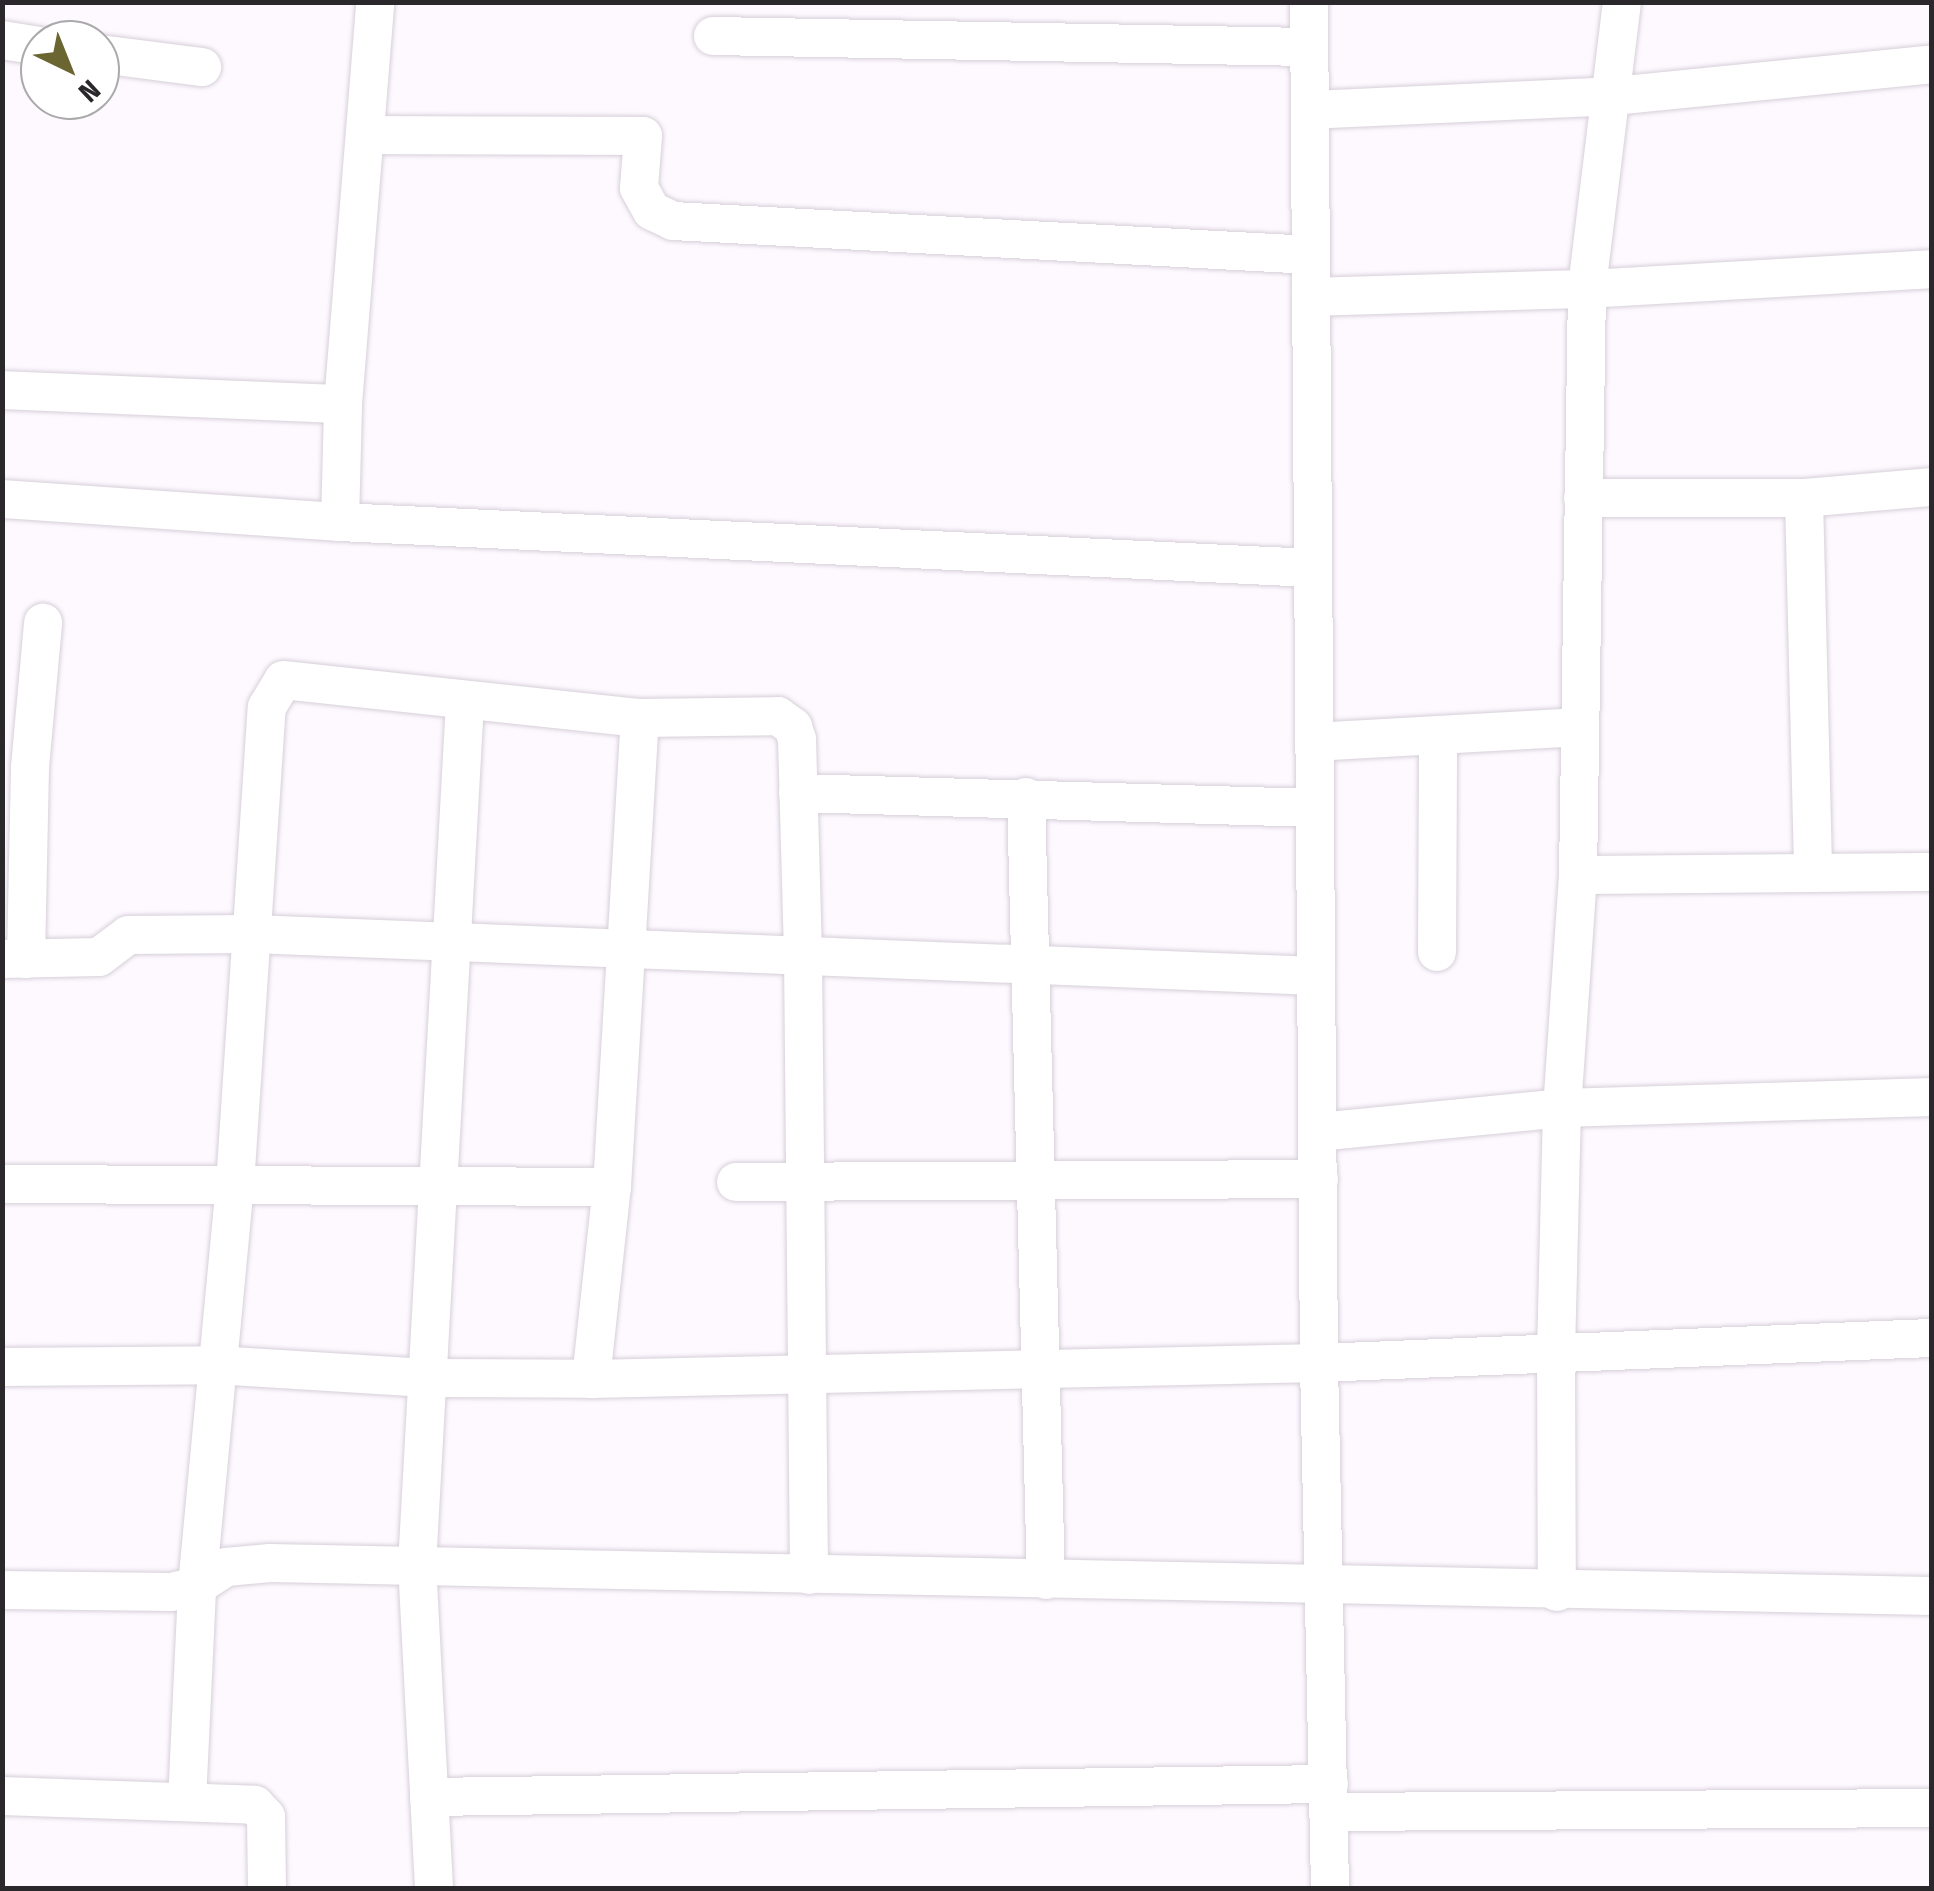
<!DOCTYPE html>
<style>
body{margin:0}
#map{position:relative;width:1934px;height:1891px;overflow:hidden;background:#fef9ff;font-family:"Fira Sans Condensed",sans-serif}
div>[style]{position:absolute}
.roads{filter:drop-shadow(0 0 2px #d7cfd9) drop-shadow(0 0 2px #d7cfd9)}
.street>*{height:38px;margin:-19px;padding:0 19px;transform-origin:19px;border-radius:19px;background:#fff}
span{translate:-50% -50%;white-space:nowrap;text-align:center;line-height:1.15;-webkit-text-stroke:9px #fff;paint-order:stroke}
.frame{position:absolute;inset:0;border:5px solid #2b282c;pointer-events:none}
.north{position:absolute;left:20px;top:20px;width:100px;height:100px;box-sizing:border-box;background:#fff;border:2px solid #aaa9ab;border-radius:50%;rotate:137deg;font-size:28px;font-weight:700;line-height:40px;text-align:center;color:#2b282c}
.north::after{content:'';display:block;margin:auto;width:35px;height:45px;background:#6b6531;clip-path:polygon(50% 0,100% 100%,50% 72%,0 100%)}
</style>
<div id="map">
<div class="roads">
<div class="street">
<i style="left:1309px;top:2px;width:1361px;rotate:89.58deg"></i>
<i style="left:1319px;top:1363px;width:525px;rotate:88.8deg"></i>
<i style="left:1622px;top:2px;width:289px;rotate:97deg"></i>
<i style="left:1587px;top:289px;width:346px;rotate:-3.3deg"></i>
<i style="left:713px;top:36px;width:596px;rotate:1.06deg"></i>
<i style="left:2px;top:40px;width:38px;rotate:9deg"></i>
<i style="left:100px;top:54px;width:103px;rotate:7.3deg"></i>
<i style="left:1310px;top:110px;width:304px;rotate:-2.6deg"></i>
<i style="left:1614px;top:96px;width:320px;rotate:-5.7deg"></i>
<i style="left:368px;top:135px;width:275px;rotate:0.2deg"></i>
<i style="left:643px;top:136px;width:52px;rotate:94.4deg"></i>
<i style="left:639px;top:188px;width:26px;rotate:61deg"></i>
<i style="left:652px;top:211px;width:23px;rotate:25deg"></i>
<i style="left:673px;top:221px;width:639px;rotate:3.05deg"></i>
<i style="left:1311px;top:297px;width:276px;rotate:-1.7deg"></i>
<i style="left:1587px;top:289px;width:586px;rotate:90.88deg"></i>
<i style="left:1578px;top:875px;width:234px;rotate:93.9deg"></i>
<i style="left:1562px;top:1108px;width:242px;rotate:91.4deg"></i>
<i style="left:1556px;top:1350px;width:242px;rotate:89.8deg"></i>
<i style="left:2px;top:390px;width:341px;rotate:2.4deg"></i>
<i style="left:1583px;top:498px;width:221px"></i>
<i style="left:1804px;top:498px;width:375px;rotate:88.6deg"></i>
<i style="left:1804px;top:498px;width:128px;rotate:-4.9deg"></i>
<i style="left:2px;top:499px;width:339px;rotate:3.9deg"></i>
<i style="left:340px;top:522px;width:974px;rotate:2.71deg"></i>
<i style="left:340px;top:522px;width:118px;rotate:-88.5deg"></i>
<i style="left:343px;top:404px;width:403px;rotate:-85.4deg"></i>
<i style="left:1314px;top:742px;width:266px;rotate:-3.2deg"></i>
<i style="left:798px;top:793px;width:517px;rotate:1.66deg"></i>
<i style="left:1026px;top:797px;width:783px;rotate:88.54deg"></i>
<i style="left:1578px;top:875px;width:354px;rotate:-0.5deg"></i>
<i style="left:1437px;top:952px;width:217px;rotate:-89.7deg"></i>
<i style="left:2px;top:959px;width:97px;rotate:-1.2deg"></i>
<i style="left:99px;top:957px;width:36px;rotate:-37deg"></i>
<i style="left:128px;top:935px;width:124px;rotate:-0.5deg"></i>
<i style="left:252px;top:934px;width:1065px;rotate:2.26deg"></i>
<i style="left:26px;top:959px;width:192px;rotate:-88.8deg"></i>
<i style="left:30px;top:767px;width:145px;rotate:-84.8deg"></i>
<i style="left:1318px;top:1132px;width:245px;rotate:-5.6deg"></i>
<i style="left:1562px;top:1108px;width:370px;rotate:-1.7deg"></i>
<i style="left:736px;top:1182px;width:583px;rotate:-0.29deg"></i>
<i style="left:2px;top:1184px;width:610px;rotate:0.28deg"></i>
<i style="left:2px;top:1367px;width:213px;rotate:-0.5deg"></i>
<i style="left:215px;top:1365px;width:212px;rotate:3.5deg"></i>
<i style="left:427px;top:1378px;width:164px;rotate:0.3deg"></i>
<i style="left:591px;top:1379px;width:728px;rotate:-1.26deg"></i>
<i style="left:1319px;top:1363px;width:614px;rotate:-2.34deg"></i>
<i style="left:591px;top:1379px;width:193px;rotate:-83.8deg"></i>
<i style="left:612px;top:1187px;width:470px;rotate:-86.6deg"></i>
<i style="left:2px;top:1590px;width:169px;rotate:0.7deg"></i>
<i style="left:171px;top:1592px;width:27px;rotate:-13deg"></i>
<i style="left:197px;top:1586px;width:35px;rotate:-33deg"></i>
<i style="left:226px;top:1567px;width:44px;rotate:-5.2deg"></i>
<i style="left:270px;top:1563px;width:1662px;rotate:1.14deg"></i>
<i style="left:2px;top:1796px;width:253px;rotate:2deg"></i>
<i style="left:255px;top:1805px;width:16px;rotate:47deg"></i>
<i style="left:266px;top:1817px;width:71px;rotate:89.2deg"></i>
<i style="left:429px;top:1797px;width:900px;rotate:-0.83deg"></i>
<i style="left:187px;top:1802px;width:216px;rotate:-87.3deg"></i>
<i style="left:197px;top:1586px;width:403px;rotate:-84.6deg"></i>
<i style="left:235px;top:1185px;width:479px;rotate:-86.2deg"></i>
<i style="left:267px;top:707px;width:31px;rotate:-59deg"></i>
<i style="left:283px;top:680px;width:359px;rotate:6.1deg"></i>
<i style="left:640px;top:718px;width:138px;rotate:-0.8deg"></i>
<i style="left:778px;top:716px;width:19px;rotate:36deg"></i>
<i style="left:793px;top:727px;width:13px;rotate:72deg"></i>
<i style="left:797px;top:739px;width:217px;rotate:88.4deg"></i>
<i style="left:803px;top:956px;width:619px;rotate:89.44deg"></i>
<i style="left:1330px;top:1812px;width:602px;rotate:-0.38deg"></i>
<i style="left:434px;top:1888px;width:322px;rotate:-93deg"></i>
<i style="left:417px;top:1566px;width:865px;rotate:-86.82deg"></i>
</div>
</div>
<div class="frame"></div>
<div class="north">N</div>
</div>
